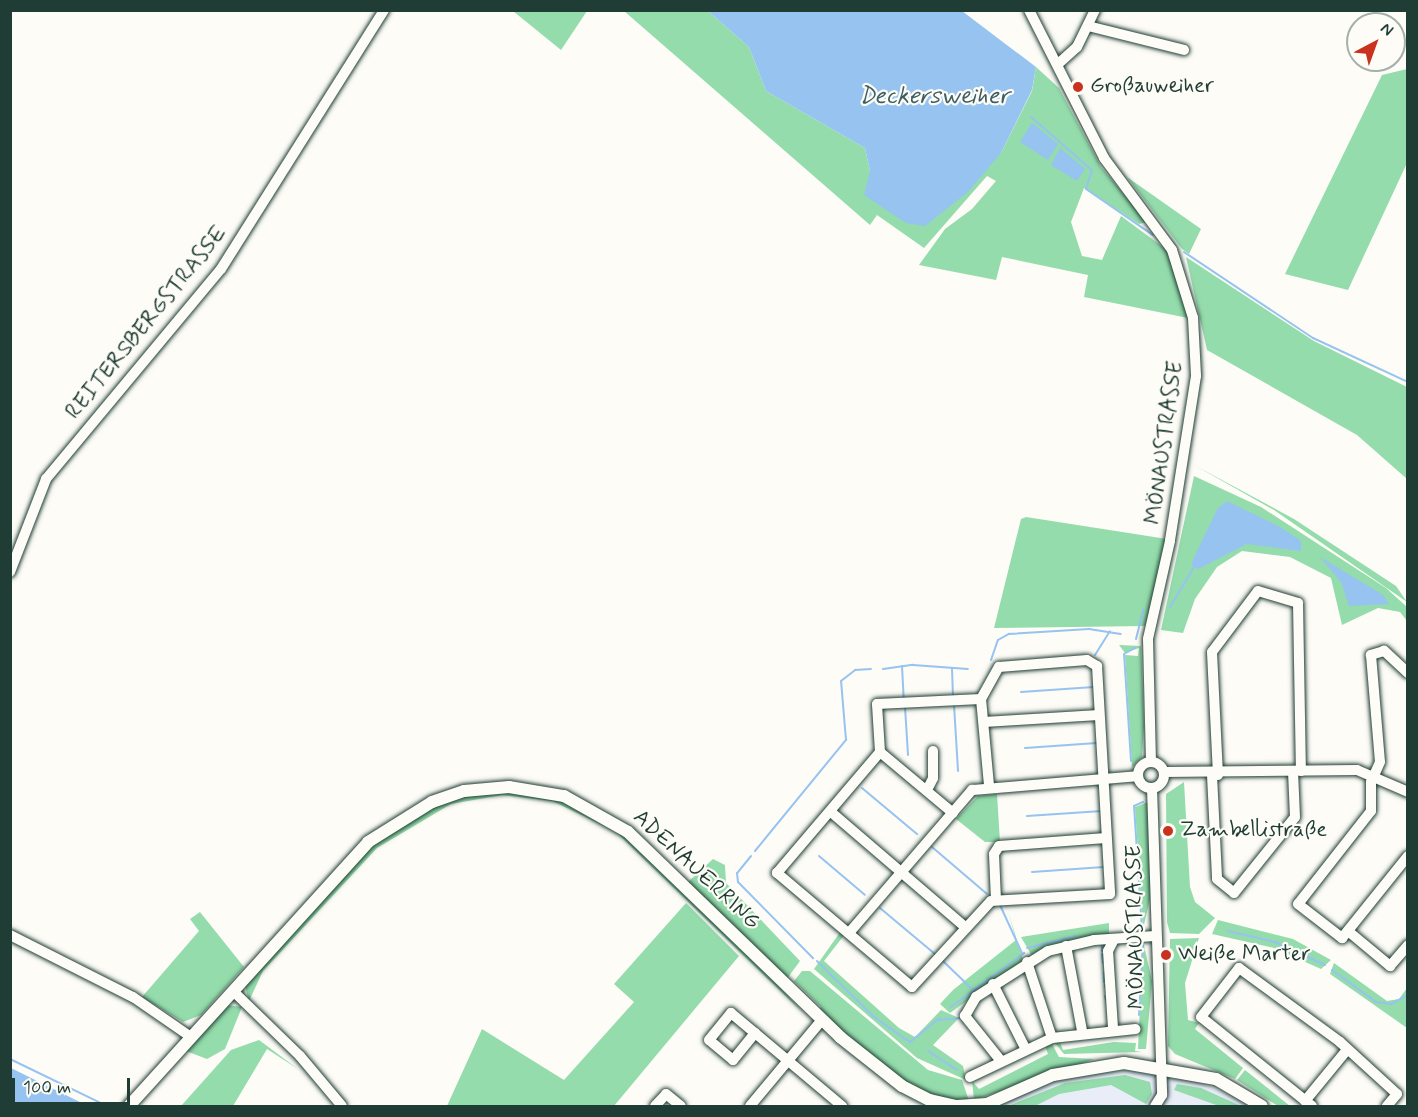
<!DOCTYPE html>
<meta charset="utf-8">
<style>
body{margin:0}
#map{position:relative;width:1418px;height:1117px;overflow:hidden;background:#fdfcf7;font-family:Mynerve,sans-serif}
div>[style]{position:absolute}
.built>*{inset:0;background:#e9edf8}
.green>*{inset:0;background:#94dcab}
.water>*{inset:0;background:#96c3f0}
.stream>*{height:2px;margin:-1px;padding:0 1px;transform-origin:1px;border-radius:1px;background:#96c3f0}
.roads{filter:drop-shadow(0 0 2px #1f3d34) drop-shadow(0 0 2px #1f3d34)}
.minor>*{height:10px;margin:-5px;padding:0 5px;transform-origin:5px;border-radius:5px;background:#fdfcf7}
.minor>.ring{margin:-5px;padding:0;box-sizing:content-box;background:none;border:10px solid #fdfcf7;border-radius:50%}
.major>*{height:12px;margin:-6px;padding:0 6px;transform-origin:6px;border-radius:6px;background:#fdfcf7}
.dots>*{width:16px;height:16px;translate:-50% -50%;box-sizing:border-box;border:3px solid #fdfcf7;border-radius:50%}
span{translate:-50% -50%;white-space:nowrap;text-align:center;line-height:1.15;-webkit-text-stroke:4.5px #fdfcf7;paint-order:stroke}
.poi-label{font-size:22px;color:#1f3d34}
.left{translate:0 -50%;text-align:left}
.street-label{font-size:22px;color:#1f3d34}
.water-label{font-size:24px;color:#3d5e63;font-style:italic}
.frame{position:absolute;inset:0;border:12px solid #1f3d34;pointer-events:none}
.north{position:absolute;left:1346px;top:12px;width:60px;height:60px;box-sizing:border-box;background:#fdfcf7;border:2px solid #a4b0a9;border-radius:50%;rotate:41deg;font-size:16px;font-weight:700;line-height:24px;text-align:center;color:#1f3d34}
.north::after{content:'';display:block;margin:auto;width:21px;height:27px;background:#c8321e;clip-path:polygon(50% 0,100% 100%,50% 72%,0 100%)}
.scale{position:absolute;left:12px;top:1078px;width:118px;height:27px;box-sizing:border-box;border:3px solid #1f3d34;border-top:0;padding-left:8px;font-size:18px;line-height:21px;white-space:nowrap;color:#1f3d34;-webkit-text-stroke:4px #fdfcf7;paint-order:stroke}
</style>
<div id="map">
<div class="built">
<i style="clip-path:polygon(1155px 1064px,1257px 1106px,992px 1106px,1064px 1071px)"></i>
</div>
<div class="green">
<i style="clip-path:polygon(513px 11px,587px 11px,561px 50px)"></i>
<i style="clip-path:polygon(624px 11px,708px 11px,749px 47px,766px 91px,865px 148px,870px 171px,1001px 153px,1032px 91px,1036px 67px,1059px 88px,1101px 167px,1147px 222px,1139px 224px,1084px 188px,1071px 222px,1082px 256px,1102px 260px,1121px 216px,1167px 250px,1188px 318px,1084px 297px,1088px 275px,1002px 257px,996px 280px,919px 265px,945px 229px,972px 209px,996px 181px,987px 176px,924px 248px,877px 215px,870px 225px)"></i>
<i style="clip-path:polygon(1407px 69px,1407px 163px,1348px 290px,1285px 274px,1382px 75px)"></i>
<i style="clip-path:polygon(1127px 177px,1201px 229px,1189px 254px,1182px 249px)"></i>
<i style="clip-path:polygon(1186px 257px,1314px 341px,1407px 387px,1407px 479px,1357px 435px,1207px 350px)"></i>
<i style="clip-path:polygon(1194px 465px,1294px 519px,1396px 586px,1407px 602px,1274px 510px)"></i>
<i style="clip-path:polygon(1194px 476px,1261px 507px,1386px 588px,1407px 607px,1407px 621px,1400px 612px,1378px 608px,1342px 625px,1331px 578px,1290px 557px,1242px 551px,1217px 567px,1195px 599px,1183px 633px,1161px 630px)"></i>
<i style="clip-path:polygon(1026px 517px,1167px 539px,1145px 626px,994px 628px,1021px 519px)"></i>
<i style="clip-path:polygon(1119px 645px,1141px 646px,1144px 726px,1142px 757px,1132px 767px,1125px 655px,1138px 656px,1139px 648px,1125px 653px)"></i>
<i style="clip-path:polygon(1184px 782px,1190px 887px,1195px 902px,1215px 918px,1199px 934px,1170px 933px,1167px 922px,1166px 794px)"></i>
<i style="clip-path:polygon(515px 792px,562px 800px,616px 828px,768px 974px,802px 1012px,615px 831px,552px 801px,502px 795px,451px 804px,377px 848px,263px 971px,249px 1001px,245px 986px,357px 858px,412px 816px,470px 794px)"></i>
<i style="clip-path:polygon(997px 794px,1000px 842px,985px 842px,956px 819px,978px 796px)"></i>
<i style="clip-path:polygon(1148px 802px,1151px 895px,1143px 929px,1135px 807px)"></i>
<i style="clip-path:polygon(713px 859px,725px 865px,726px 883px,800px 961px,786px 980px,688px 882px)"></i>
<i style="clip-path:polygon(686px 903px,739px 956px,614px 1106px,447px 1106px,482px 1029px,564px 1080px,634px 1002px,614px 984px)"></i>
<i style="clip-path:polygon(1008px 911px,1023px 960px,950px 1013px,940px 1004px,953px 990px,1016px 940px)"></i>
<i style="clip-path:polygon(200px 912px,244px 967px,201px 1015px,183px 1022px,142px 997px,199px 931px,190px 919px)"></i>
<i style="clip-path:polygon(1218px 920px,1293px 939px,1331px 960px,1321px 969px,1274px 948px,1212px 934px)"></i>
<i style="clip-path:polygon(1109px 923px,1109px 935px,1032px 956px,1021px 937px)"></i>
<i style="clip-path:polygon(841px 931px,845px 934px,824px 961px,899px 1028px,915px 1037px,941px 1010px,959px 1018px,933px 1045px,963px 1066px,966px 1080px,917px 1058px,814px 969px)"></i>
<i style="clip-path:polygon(1199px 938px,1185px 983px,1188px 1020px,1199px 1023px,1195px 1029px,1243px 1068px,1235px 1079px,1175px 1054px,1168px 1046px,1170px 939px)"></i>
<i style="clip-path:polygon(1143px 941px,1152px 981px,1146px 1049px,1138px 1049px)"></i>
<i style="clip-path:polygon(1334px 963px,1387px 1001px,1399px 999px,1407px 988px,1407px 1028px,1330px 974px)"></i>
<i style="clip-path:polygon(802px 971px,810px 971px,928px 1070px,962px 1080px,969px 1101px,937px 1098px,896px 1076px,817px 1011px,821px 1007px,794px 981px)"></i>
<i style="clip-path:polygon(227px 1005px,242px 1007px,225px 1049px,207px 1059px,186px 1051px)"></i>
<i style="clip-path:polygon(259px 1040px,298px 1069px,267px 1049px,233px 1106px,181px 1106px,231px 1050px)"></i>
<i style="clip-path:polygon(1060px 1042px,1063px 1050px,1114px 1042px,1136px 1043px,1135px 1051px,1142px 1052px,1064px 1054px,1055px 1043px)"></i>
<i style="clip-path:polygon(1052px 1044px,1059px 1057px,1094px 1059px,974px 1100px,972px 1081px,979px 1089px,1048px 1054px,1045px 1046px)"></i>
<i style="clip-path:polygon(1245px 1070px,1290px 1106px,1278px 1106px,1237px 1080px)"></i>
<i style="clip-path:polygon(1125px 1075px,1150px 1082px,1152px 1094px,1146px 1104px,1111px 1085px,1059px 1094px,1035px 1106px,1008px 1106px,1065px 1083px)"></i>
<i style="clip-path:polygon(1177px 1084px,1201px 1088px,1241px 1106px,1219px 1106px,1174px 1090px)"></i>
</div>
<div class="water">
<i style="clip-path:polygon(708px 11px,962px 11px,1036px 67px,1032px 90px,1001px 153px,968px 192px,925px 226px,906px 223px,864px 195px,870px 171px,865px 148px,766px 91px,749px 47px)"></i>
<i style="clip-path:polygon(1032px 123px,1058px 144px,1048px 160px,1020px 142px)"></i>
<i style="clip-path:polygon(1060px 148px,1085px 169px,1077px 181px,1051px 165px)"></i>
<i style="clip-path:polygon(1227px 501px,1280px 527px,1301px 541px,1301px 551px,1247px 544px,1198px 569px,1191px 565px,1198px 549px,1218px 508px)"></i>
<i style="clip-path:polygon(1320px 557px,1383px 595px,1389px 604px,1349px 606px,1341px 582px)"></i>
<i style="clip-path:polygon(11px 1068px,88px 1106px,12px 1103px)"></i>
</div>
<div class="stream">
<i style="left:1031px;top:117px;width:81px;rotate:41deg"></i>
<i style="left:1092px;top:170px;width:20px;rotate:108deg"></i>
<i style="left:1086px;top:189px;width:81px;rotate:34.5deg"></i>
<i style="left:1184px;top:252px;width:155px;rotate:33.7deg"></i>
<i style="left:1313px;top:338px;width:105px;rotate:24.9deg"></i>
<i style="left:1170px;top:607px;width:47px;rotate:-59deg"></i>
<i style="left:1136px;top:639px;width:30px;rotate:-76deg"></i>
<i style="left:1095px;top:655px;width:28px;rotate:-58deg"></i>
<i style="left:991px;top:660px;width:21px;rotate:-71deg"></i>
<i style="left:998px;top:640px;width:13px;rotate:-29deg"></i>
<i style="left:1009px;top:634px;width:80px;rotate:-3.6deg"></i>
<i style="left:1089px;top:629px;width:32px;rotate:9deg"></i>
<i style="left:902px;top:666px;width:33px;rotate:87deg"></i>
<i style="left:952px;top:668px;width:28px;rotate:88deg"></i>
<i style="left:883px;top:669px;width:30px;rotate:-8deg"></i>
<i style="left:913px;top:665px;width:55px;rotate:4.2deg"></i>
<i style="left:1021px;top:692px;width:73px;rotate:-3.9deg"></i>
<i style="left:954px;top:705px;width:66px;rotate:86.5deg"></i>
<i style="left:905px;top:707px;width:48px;rotate:86.4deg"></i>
<i style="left:1025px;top:748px;width:72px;rotate:-4deg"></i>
<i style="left:1131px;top:761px;width:107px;rotate:-93.7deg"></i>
<i style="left:1124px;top:654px;width:13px;rotate:-29deg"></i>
<i style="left:862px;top:788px;width:72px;rotate:39.9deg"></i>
<i style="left:1027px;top:816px;width:75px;rotate:-3.8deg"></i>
<i style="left:932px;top:847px;width:72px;rotate:40.5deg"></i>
<i style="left:755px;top:851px;width:144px;rotate:-50.7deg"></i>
<i style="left:846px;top:740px;width:59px;rotate:-94.8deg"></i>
<i style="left:841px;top:681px;width:18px;rotate:-38deg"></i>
<i style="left:855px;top:670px;width:16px;rotate:-4deg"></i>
<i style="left:751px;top:856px;width:22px;rotate:129deg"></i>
<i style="left:737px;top:873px;width:9px;rotate:84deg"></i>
<i style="left:738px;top:882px;width:107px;rotate:45.4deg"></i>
<i style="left:819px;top:856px;width:60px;rotate:40.3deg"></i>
<i style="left:1032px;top:872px;width:72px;rotate:-4deg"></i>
<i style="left:1000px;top:905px;width:53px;rotate:65.4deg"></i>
<i style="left:880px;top:908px;width:72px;rotate:39.9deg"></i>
<i style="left:1142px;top:929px;width:123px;rotate:-93.7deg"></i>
<i style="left:1134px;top:806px;width:10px;rotate:-24deg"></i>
<i style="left:1228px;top:931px;width:48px;rotate:13.2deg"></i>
<i style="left:1275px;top:942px;width:55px;rotate:24.7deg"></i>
<i style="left:1102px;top:947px;width:4px;rotate:90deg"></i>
<i style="left:1027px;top:948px;width:50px;rotate:-13.8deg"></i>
<i style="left:1102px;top:954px;width:9px;rotate:84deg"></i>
<i style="left:817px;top:961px;width:80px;rotate:44.5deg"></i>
<i style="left:874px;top:1017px;width:44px;rotate:34.8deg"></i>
<i style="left:910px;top:1042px;width:38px;rotate:-39deg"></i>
<i style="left:943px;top:961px;width:42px;rotate:44deg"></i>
<i style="left:1332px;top:970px;width:54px;rotate:36deg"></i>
<i style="left:1376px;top:1002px;width:15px;rotate:8deg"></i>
<i style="left:1391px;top:1004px;width:19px;rotate:-28deg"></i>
<i style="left:1104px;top:972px;width:10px;rotate:90deg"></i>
<i style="left:1105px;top:985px;width:2px;rotate:90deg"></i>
<i style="left:1105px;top:996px;width:4px;rotate:76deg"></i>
<i style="left:951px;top:1007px;width:91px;rotate:-36.5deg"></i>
<i style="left:1139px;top:1015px;width:74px;rotate:-86.9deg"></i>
<i style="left:937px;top:1020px;width:24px;rotate:-5deg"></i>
<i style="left:928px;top:1051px;width:35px;rotate:33deg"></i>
<i style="left:10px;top:1059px;width:108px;rotate:25.9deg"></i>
</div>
<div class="roads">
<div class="minor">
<i style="left:1029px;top:10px;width:166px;rotate:63.1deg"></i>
<i style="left:1104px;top:158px;width:114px;rotate:53.5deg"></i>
<i style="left:1172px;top:250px;width:71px;rotate:72.8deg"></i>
<i style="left:1193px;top:318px;width:58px;rotate:87deg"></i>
<i style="left:1196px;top:376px;width:167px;rotate:99deg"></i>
<i style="left:1170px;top:541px;width:100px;rotate:102.7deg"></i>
<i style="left:1148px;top:639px;width:122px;rotate:88.6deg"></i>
<i style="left:1088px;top:26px;width:99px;rotate:14deg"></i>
<i style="left:1058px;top:64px;width:25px;rotate:-42deg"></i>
<i style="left:1077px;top:47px;width:41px;rotate:-64.1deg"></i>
<i style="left:10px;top:572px;width:100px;rotate:-68.8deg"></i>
<i style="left:46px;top:479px;width:273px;rotate:-50.2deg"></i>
<i style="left:221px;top:269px;width:306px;rotate:-57.8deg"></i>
<i style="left:1087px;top:660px;width:12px;rotate:31deg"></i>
<i style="left:1097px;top:666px;width:228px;rotate:86.7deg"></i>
<i style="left:1110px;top:894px;width:119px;rotate:176.6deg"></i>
<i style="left:991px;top:901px;width:117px;rotate:132.6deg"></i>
<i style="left:912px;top:987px;width:177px;rotate:-139.8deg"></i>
<i style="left:777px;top:873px;width:159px;rotate:-49.6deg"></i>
<i style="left:880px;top:752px;width:48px;rotate:-93.6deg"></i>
<i style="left:877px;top:704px;width:104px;rotate:-2.8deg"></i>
<i style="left:981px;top:699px;width:37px;rotate:-61deg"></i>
<i style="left:999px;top:667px;width:88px;rotate:-4.5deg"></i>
<i style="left:1408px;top:673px;width:33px;rotate:-137deg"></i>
<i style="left:1384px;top:651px;width:14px;rotate:163deg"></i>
<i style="left:1371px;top:655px;width:107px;rotate:85.2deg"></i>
<i style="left:1380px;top:762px;width:22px;rotate:114deg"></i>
<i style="left:1371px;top:782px;width:29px;rotate:90deg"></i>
<i style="left:1371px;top:811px;width:118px;rotate:128.1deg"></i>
<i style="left:1298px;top:904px;width:56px;rotate:37.7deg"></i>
<i style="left:1342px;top:938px;width:105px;rotate:-51.2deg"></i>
<i style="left:981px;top:699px;width:87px;rotate:84.7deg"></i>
<i style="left:984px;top:722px;width:115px;rotate:-3.5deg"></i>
<i style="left:880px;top:752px;width:95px;rotate:39.9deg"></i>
<i class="ring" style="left:1138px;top:762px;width:16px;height:16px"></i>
<i style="left:1164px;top:772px;width:193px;rotate:-0.6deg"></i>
<i style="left:1357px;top:770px;width:56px;rotate:23.3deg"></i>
<i style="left:1212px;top:775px;width:104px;rotate:87.2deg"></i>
<i style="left:1217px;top:879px;width:22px;rotate:39deg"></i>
<i style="left:1234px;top:893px;width:97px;rotate:-51.2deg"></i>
<i style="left:1295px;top:817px;width:45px;rotate:-92.5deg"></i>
<i style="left:1218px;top:775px;width:123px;rotate:-92.8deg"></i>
<i style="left:1212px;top:652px;width:76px;rotate:-53deg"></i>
<i style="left:1258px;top:591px;width:42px;rotate:16.7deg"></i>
<i style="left:1298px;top:603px;width:168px;rotate:89deg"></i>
<i style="left:1152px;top:788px;width:307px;rotate:88.1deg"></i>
<i style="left:1162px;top:1095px;width:13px;rotate:122deg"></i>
<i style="left:927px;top:790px;width:13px;rotate:-63deg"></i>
<i style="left:933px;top:778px;width:27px;rotate:-90deg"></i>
<i style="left:831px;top:812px;width:177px;rotate:40.6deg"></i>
<i style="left:996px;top:900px;width:46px;rotate:-92.5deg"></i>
<i style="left:994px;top:854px;width:9px;rotate:-58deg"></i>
<i style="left:999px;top:846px;width:107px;rotate:-4.3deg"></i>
<i style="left:1348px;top:931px;width:55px;rotate:39.8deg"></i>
<i style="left:1390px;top:966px;width:28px;rotate:-49deg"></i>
<i style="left:849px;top:933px;width:189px;rotate:-49.3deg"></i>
<i style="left:972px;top:790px;width:166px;rotate:-4.8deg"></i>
<i style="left:10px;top:935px;width:138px;rotate:26.8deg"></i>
<i style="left:133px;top:997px;width:70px;rotate:34.6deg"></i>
<i style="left:1066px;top:946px;width:86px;rotate:79.3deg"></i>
<i style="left:1027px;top:962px;width:80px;rotate:71.8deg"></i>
<i style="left:993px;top:984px;width:72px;rotate:63.4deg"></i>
<i style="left:233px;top:991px;width:93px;rotate:44.1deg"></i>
<i style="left:300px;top:1056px;width:65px;rotate:50deg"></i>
<i style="left:1113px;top:1028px;width:77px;rotate:-93.7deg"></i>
<i style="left:1108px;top:951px;width:13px;rotate:-63deg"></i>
<i style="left:755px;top:1033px;width:35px;rotate:129deg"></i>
<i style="left:733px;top:1060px;width:31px;rotate:-140deg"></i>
<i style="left:709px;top:1040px;width:35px;rotate:-51deg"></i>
<i style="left:731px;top:1013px;width:31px;rotate:40deg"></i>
<i style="left:755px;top:1033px;width:114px;rotate:40deg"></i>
<i style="left:1001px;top:1061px;width:58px;rotate:-128.7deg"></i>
<i style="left:965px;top:1016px;width:22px;rotate:-60deg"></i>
<i style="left:976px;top:997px;width:85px;rotate:-32.6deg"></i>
<i style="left:1048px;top:951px;width:47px;rotate:-13.4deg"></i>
<i style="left:1094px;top:940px;width:61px;rotate:-3.8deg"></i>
<i style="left:970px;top:1077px;width:91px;rotate:-25.4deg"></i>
<i style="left:1052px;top:1038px;width:84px;rotate:-6.1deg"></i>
<i style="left:1305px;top:1101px;width:65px;rotate:-50.6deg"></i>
<i style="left:655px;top:1106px;width:16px;rotate:-47deg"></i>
<i style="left:666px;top:1094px;width:19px;rotate:39deg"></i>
<i style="left:750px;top:1106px;width:112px;rotate:-50.1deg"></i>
<i style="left:1312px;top:1106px;width:142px;rotate:-141.3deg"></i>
<i style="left:1201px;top:1017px;width:62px;rotate:-52.2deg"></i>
<i style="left:1239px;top:968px;width:125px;rotate:36.2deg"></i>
<i style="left:1340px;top:1042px;width:77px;rotate:42.4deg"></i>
<i style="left:1397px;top:1094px;width:16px;rotate:130deg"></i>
</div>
<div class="major">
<i style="left:129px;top:1106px;width:356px;rotate:-47.8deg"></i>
<i style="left:368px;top:842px;width:75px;rotate:-32deg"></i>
<i style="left:432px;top:802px;width:34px;rotate:-19deg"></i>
<i style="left:464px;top:791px;width:45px;rotate:-5.1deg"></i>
<i style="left:509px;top:787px;width:56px;rotate:9.3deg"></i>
<i style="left:564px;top:796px;width:73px;rotate:29.4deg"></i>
<i style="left:628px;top:832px;width:295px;rotate:44deg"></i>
<i style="left:840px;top:1037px;width:79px;rotate:38.3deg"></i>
<i style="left:902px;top:1086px;width:31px;rotate:27deg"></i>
<i style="left:930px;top:1100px;width:28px;rotate:13deg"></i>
<i style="left:957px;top:1106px;width:30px;rotate:-4deg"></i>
<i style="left:987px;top:1104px;width:72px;rotate:-23.7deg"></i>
<i style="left:1053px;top:1075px;width:72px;rotate:-9.6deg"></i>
<i style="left:1124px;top:1063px;width:93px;rotate:9.9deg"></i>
<i style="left:1216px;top:1079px;width:53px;rotate:30.4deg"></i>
</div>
</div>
<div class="dots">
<i style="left:1078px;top:87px;background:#c8321e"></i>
<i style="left:1168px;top:831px;background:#c8321e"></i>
<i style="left:1166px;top:955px;background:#c8321e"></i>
</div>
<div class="poi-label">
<span class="left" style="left:1090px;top:87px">Großauweiher</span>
<span class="left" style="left:1180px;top:831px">Zambellistraße</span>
<span class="left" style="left:1178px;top:955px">Weiße Marter</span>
</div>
<div class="street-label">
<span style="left:147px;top:323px;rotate:-51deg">REITERSBERGSTRASSE</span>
<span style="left:1165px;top:443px;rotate:-82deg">MÖNAUSTRASSE</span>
<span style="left:696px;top:870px;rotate:43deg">ADENAUERRING</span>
<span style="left:1136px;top:927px;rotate:-91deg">MÖNAUSTRASSE</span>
</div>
<div class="water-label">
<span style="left:934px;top:97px">Deckersweiher</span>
</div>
<div class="frame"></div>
<div class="north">N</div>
<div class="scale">100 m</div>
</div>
